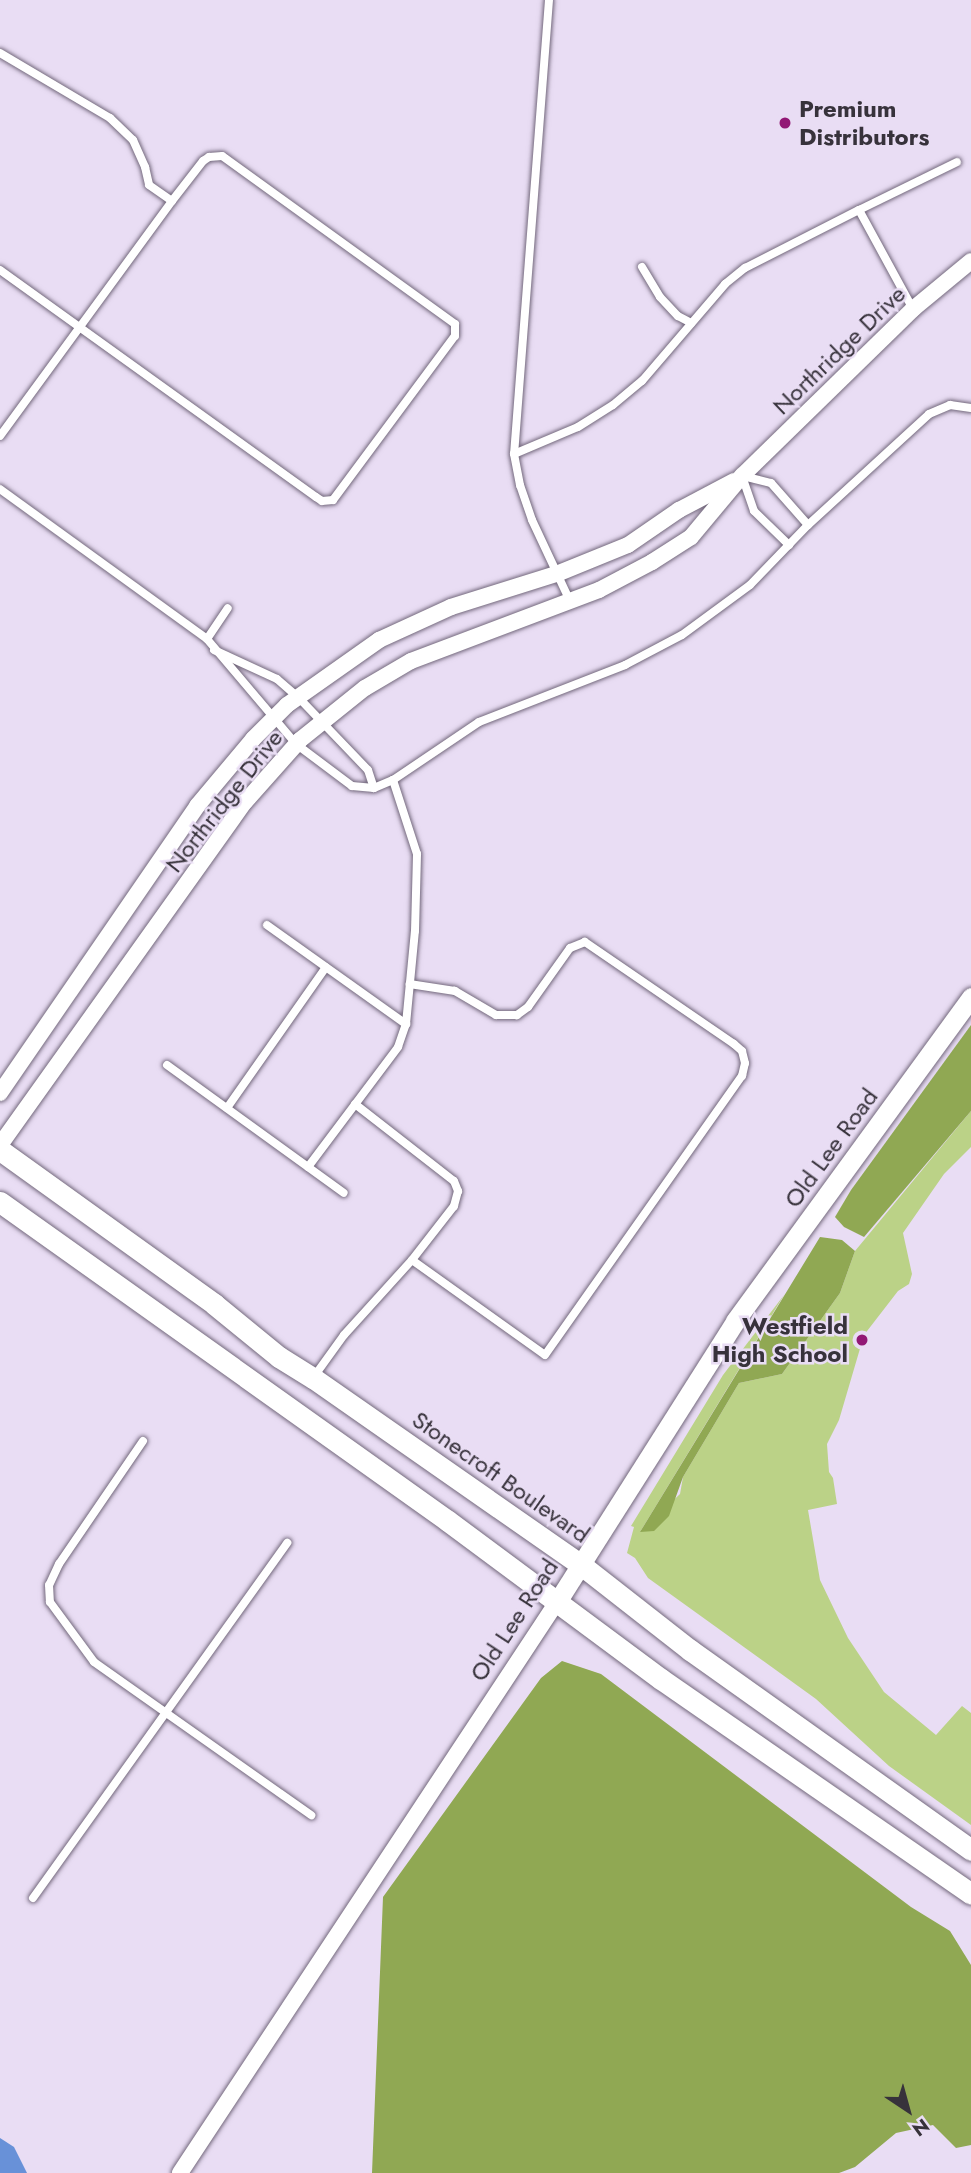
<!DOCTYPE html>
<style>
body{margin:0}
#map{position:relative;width:971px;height:2173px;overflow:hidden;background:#e9ddf4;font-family:Jost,sans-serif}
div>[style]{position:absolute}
.green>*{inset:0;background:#bbd287}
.forest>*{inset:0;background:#90a853}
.water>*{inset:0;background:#6891d8}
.roads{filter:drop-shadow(0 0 2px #73687c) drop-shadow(0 0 2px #73687c)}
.service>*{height:8px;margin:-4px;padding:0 4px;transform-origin:4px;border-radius:4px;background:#fff}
.minor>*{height:16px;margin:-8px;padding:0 8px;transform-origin:8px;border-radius:8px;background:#fff}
.tertiary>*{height:19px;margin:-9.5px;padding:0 9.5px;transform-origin:9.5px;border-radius:9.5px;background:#fff}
.secondary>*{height:21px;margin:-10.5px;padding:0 10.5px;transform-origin:10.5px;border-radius:10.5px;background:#fff}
.dots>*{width:19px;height:19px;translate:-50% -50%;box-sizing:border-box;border:4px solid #e9ddf4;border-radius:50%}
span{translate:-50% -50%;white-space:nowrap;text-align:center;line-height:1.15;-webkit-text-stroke:5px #e9ddf4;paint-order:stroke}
.poi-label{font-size:24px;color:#37323b;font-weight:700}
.left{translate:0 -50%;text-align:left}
.right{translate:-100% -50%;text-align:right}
.street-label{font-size:24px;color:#37323b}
.north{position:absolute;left:873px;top:2075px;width:70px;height:70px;-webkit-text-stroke:5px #e9ddf4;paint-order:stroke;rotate:144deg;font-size:19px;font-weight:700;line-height:28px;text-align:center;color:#37323b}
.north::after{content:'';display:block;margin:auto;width:24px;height:32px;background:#37323b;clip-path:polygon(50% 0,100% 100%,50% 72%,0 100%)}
</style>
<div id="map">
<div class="green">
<i style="clip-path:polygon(971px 1111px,971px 1147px,944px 1174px,903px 1233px,912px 1274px,909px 1284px,898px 1291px,864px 1335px,839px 1420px,827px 1444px,829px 1472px,833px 1478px,837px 1504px,808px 1510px,820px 1580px,848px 1638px,884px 1692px,936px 1735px,962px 1706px,971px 1713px,971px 1825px,889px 1766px,816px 1699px,648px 1578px,635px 1558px,627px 1553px,634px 1527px,631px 1526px,723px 1375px,784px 1295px,640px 1532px,680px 1494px,683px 1477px,739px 1383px,782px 1374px,840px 1293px,855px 1251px)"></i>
</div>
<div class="forest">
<i style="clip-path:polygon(971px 1025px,971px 1111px,864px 1237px,844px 1227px,835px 1217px,851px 1190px)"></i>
<i style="clip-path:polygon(820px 1237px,842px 1240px,855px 1251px,840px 1293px,782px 1374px,739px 1383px,683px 1477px,669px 1516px,654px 1531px,640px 1532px)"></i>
<i style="clip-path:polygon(562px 1661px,601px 1674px,911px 1907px,950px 1931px,971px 1965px,971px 2145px,956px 2148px,933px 2125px,896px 2133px,855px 2167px,839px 2173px,372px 2173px,383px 1897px,541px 1678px)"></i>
</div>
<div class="water">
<i style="clip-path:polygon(0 2138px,14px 2147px,27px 2173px,0 2173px)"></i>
</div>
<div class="roads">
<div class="service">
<i style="left:549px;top:0;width:455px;rotate:94.4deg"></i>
<i style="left:514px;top:454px;width:32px;rotate:79deg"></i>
<i style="left:520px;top:485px;width:37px;rotate:71deg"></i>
<i style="left:532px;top:520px;width:89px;rotate:64.9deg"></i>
<i style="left:0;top:53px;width:128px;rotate:30.6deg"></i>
<i style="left:110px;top:118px;width:32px;rotate:44deg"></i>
<i style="left:133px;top:140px;width:30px;rotate:66deg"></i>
<i style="left:145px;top:167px;width:18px;rotate:77deg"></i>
<i style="left:149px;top:185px;width:28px;rotate:35deg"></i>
<i style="left:172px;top:201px;width:291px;rotate:126.2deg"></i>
<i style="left:859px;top:210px;width:109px;rotate:-26.1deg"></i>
<i style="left:642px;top:267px;width:35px;rotate:59deg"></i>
<i style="left:660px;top:297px;width:26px;rotate:47deg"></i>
<i style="left:678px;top:316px;width:15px;rotate:28deg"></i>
<i style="left:0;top:270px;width:389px;rotate:35.7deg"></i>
<i style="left:316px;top:497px;width:7px;rotate:34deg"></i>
<i style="left:322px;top:501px;width:11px;rotate:-5deg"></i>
<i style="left:333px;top:500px;width:204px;rotate:-53.4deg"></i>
<i style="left:455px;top:336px;width:12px;rotate:-90deg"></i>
<i style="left:455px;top:324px;width:287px;rotate:-144.2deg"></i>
<i style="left:222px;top:156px;width:13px;rotate:176deg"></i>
<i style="left:209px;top:157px;width:7px;rotate:146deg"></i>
<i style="left:203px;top:161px;width:51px;rotate:127.8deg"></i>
<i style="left:514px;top:454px;width:69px;rotate:-22.9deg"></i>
<i style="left:578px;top:427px;width:41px;rotate:-32.2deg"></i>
<i style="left:613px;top:405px;width:38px;rotate:-40deg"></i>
<i style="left:642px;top:381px;width:128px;rotate:-49.4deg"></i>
<i style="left:725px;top:284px;width:26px;rotate:-39deg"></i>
<i style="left:745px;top:268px;width:128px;rotate:-27deg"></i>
<i style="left:859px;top:210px;width:113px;rotate:61.4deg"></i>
<i style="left:742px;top:476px;width:37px;rotate:71deg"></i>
<i style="left:754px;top:511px;width:49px;rotate:44.2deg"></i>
<i style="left:743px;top:476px;width:29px;rotate:14deg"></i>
<i style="left:771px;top:483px;width:56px;rotate:48.6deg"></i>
<i style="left:0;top:489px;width:256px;rotate:35.9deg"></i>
<i style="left:207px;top:639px;width:138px;rotate:49.7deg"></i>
<i style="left:296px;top:744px;width:70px;rotate:36.9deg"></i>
<i style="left:352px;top:786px;width:22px;rotate:5deg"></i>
<i style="left:374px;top:788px;width:21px;rotate:-23deg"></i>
<i style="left:393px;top:780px;width:104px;rotate:-34deg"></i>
<i style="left:479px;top:722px;width:157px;rotate:-21.3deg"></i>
<i style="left:625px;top:665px;width:64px;rotate:-27.8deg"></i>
<i style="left:682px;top:635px;width:84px;rotate:-36.3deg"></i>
<i style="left:750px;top:585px;width:83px;rotate:-46deg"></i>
<i style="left:808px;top:525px;width:164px;rotate:-42.5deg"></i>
<i style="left:929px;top:414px;width:23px;rotate:-23deg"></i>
<i style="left:950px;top:405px;width:21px;rotate:8deg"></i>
<i style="left:207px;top:639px;width:37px;rotate:-56deg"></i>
<i style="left:214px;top:650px;width:69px;rotate:24.7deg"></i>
<i style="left:277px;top:679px;width:28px;rotate:41deg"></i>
<i style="left:298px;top:697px;width:101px;rotate:46.2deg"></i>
<i style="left:368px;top:770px;width:19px;rotate:72deg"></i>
<i style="left:267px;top:925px;width:171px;rotate:35.5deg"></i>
<i style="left:167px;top:1065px;width:218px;rotate:35.9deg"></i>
<i style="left:355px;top:1104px;width:125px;rotate:37.9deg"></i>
<i style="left:454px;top:1181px;width:11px;rotate:68deg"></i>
<i style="left:458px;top:1191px;width:16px;rotate:105deg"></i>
<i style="left:454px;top:1206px;width:68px;rotate:127.9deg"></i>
<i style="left:412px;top:1260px;width:163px;rotate:35.5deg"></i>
<i style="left:545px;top:1355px;width:342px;rotate:-54.8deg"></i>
<i style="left:742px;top:1076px;width:13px;rotate:-77deg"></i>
<i style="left:745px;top:1063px;width:12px;rotate:-104deg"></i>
<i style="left:742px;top:1051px;width:11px;rotate:-139deg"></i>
<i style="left:734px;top:1044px;width:181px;rotate:-145.6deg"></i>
<i style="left:585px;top:942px;width:16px;rotate:158deg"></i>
<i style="left:570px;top:948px;width:72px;rotate:125.4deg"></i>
<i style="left:528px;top:1007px;width:14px;rotate:144deg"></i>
<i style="left:517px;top:1015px;width:21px;rotate:180deg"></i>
<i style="left:496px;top:1015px;width:48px;rotate:-149.7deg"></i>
<i style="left:455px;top:991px;width:46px;rotate:-171.2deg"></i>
<i style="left:227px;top:1108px;width:172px;rotate:-54.9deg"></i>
<i style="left:308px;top:1167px;width:150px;rotate:-53.1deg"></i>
<i style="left:398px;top:1047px;width:24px;rotate:-71deg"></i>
<i style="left:406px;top:1024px;width:93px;rotate:-84.5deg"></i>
<i style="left:415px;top:931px;width:77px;rotate:-88.5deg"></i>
<i style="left:417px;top:854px;width:78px;rotate:-108deg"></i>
<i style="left:313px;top:1378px;width:53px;rotate:-54.2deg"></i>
<i style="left:344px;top:1335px;width:101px;rotate:-47.8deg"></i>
<i style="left:143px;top:1441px;width:149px;rotate:124.3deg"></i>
<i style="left:59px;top:1564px;width:23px;rotate:115deg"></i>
<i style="left:49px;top:1585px;width:17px;rotate:87deg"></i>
<i style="left:50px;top:1602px;width:74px;rotate:53.7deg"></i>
<i style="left:94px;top:1662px;width:266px;rotate:35.2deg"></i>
<i style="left:33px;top:1898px;width:437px;rotate:-54.4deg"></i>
</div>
<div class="minor">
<i style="left:0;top:1093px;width:348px;rotate:-55.5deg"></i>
<i style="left:197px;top:806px;width:87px;rotate:-50.1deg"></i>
<i style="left:253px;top:739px;width:48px;rotate:-45deg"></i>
<i style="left:287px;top:705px;width:113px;rotate:-35.2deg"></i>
<i style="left:379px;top:640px;width:79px;rotate:-24.6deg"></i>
<i style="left:451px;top:607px;width:113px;rotate:-17.5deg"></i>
<i style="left:559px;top:573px;width:74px;rotate:-22.1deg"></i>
<i style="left:628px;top:545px;width:62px;rotate:-34.5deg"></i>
<i style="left:679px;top:510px;width:62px;rotate:-27.8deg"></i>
<i style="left:0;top:1145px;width:422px;rotate:-54.5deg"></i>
<i style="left:245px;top:802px;width:83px;rotate:-48.4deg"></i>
<i style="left:300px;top:740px;width:83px;rotate:-38.7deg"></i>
<i style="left:365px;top:688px;width:53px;rotate:-30.4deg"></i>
<i style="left:411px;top:661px;width:201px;rotate:-20.7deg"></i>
<i style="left:599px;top:590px;width:60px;rotate:-27.8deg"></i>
<i style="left:652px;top:562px;width:46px;rotate:-32.7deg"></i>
<i style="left:691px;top:537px;width:80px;rotate:-50.1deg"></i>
<i style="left:742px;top:476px;width:239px;rotate:-44.3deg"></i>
<i style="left:913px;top:309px;width:75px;rotate:-39.6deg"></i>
<i style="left:180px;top:2173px;width:684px;rotate:-56.57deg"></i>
</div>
<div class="tertiary">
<i style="left:557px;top:1602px;width:333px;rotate:-57.6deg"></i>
<i style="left:735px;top:1321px;width:401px;rotate:-53.9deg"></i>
</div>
<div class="secondary">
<i style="left:0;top:1150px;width:264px;rotate:35.7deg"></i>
<i style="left:214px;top:1304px;width:84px;rotate:39.2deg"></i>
<i style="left:279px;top:1357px;width:40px;rotate:32deg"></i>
<i style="left:313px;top:1378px;width:325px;rotate:34.9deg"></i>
<i style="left:580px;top:1564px;width:140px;rotate:38deg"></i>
<i style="left:690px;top:1650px;width:345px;rotate:35.4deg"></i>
<i style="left:0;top:1202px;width:550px;rotate:35.45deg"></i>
<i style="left:448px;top:1521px;width:265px;rotate:36.6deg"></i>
<i style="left:661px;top:1679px;width:377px;rotate:34.7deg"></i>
</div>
</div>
<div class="dots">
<i style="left:785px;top:123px;background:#921875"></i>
<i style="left:862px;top:1340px;background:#921875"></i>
</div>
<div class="poi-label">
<span class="left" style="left:799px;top:123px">Premium<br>Distributors</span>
<span class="right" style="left:848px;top:1340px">Westfield<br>High School</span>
</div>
<div class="street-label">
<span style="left:839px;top:350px;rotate:-44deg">Northridge Drive</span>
<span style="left:224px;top:801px;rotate:-52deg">Northridge Drive</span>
<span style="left:831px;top:1148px;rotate:-54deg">Old Lee Road</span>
<span style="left:501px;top:1477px;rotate:35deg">Stonecroft Boulevard</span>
<span style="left:514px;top:1620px;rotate:-57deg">Old Lee Road</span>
</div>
<div class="north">N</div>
</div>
